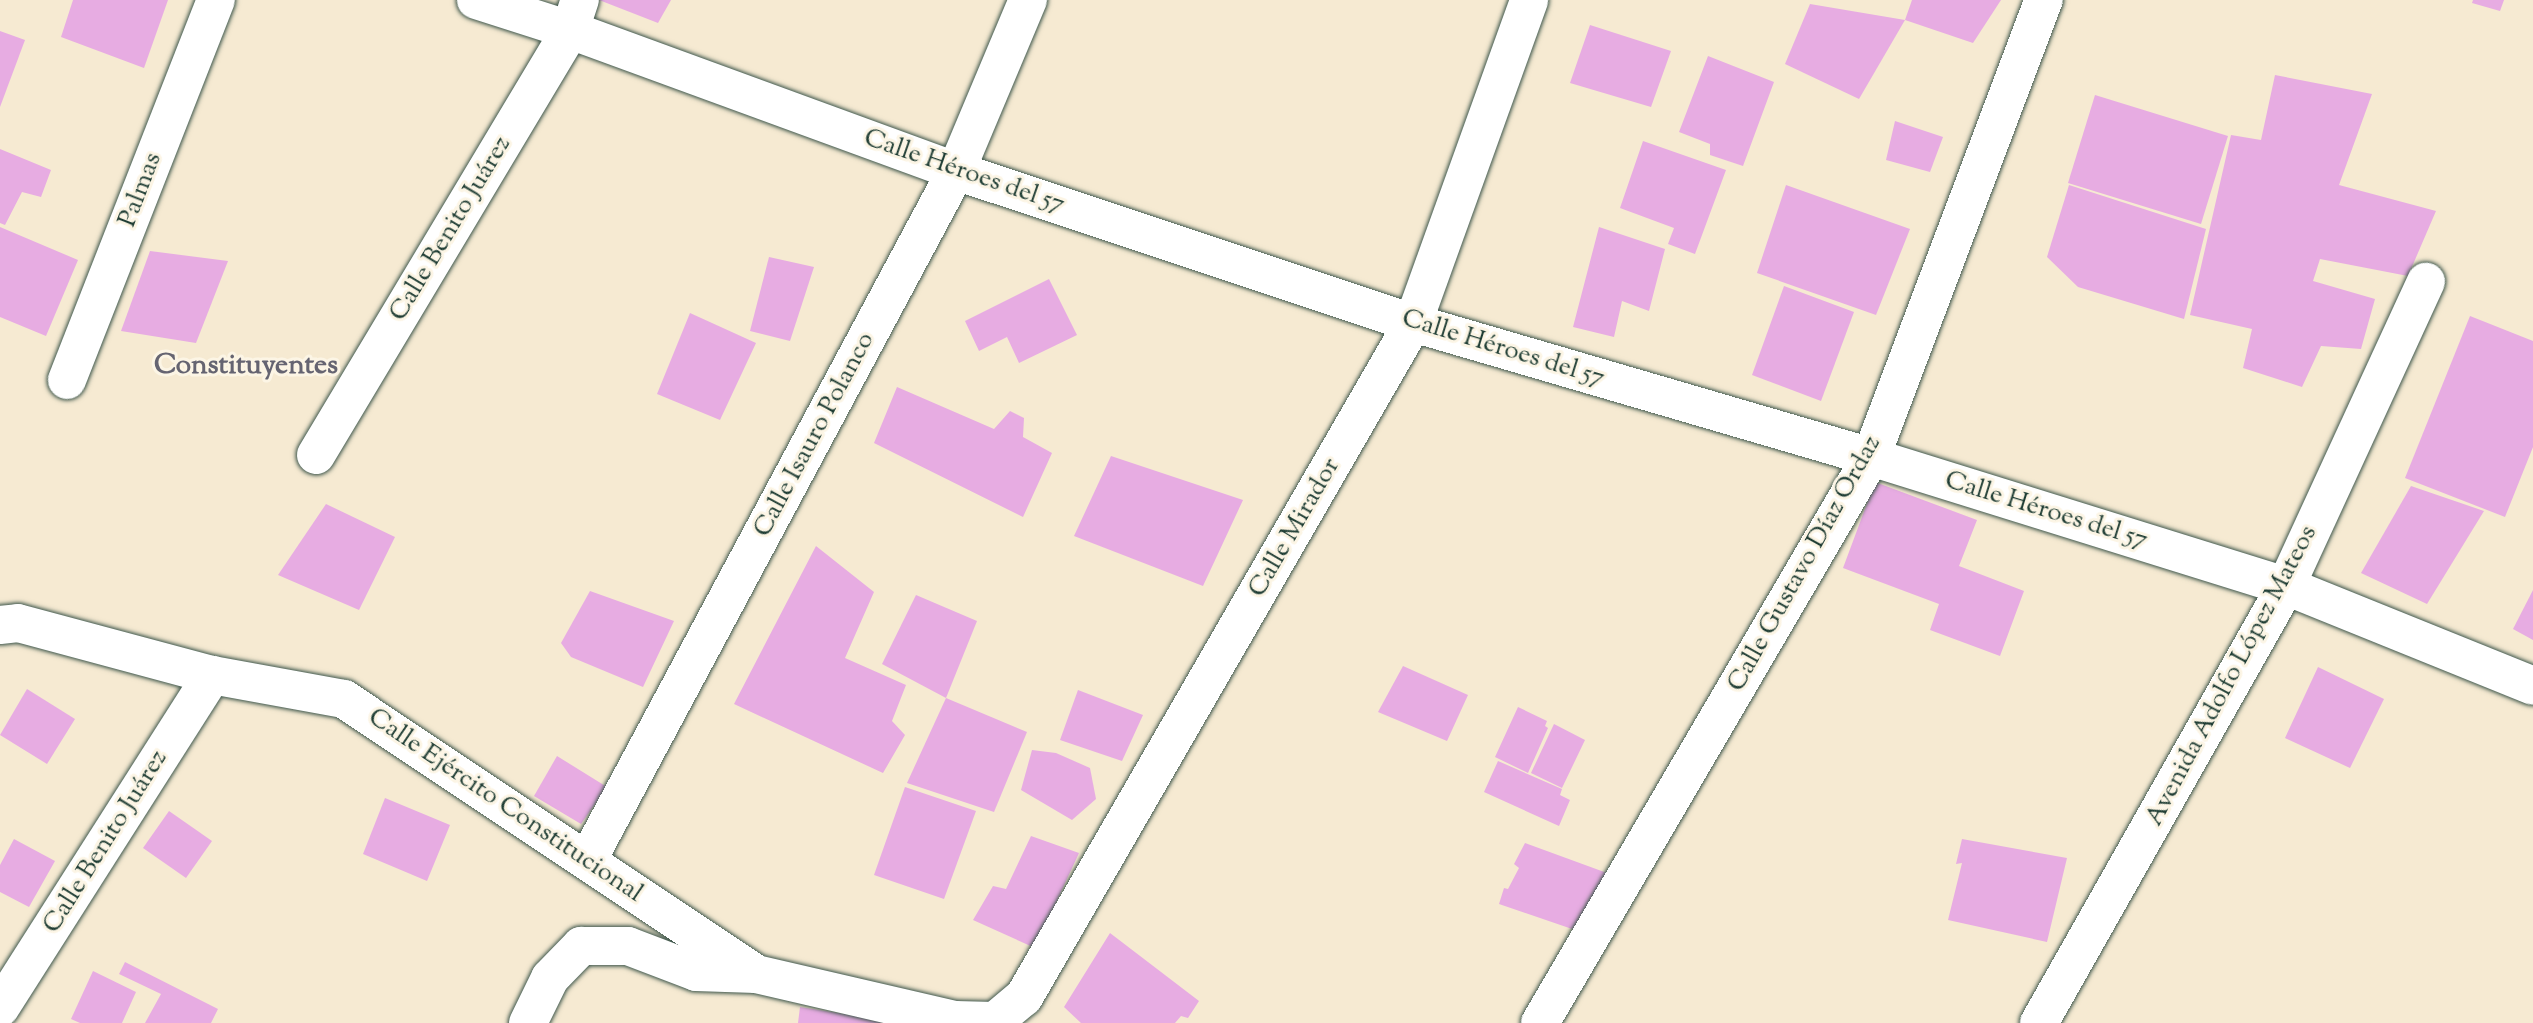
<!DOCTYPE html>
<meta charset="utf-8">
<style>
body{margin:0}
#map{position:relative;width:2533px;height:1023px;overflow:hidden;background:#f6ead2;font-family:"Sorts Mill Goudy",serif}
div>[style]{position:absolute}
.building>*{inset:0;background:#e7ace2}
.roads{filter:drop-shadow(0 0 2px #3f574c) drop-shadow(0 0 2px #3f574c)}
.street>*{height:38px;margin:-19px;padding:0 19px;transform-origin:19px;border-radius:19px;background:#fff}
span{translate:-50% -50%;white-space:nowrap;text-align:center;line-height:1.15;-webkit-text-stroke:6px #fcf5e5;paint-order:stroke}
.street-label{font-size:26px;color:#1f3d34}
.neighbourhood-label{font-size:28px;color:#656471;font-weight:700}
</style>
<div id="map">
<div class="building">
<i style="clip-path:polygon(73px 0,168px 0,144px 68px,61px 37px)"></i>
<i style="clip-path:polygon(599px 0,671px 0,658px 23px)"></i>
<i style="clip-path:polygon(1912px 0,2001px 0,1973px 43px,1905px 20px)"></i>
<i style="clip-path:polygon(2473px 0,2504px 0,2500px 11px,2472px 3px)"></i>
<i style="clip-path:polygon(1810px 4px,1905px 20px,1859px 99px,1785px 64px)"></i>
<i style="clip-path:polygon(1590px 25px,1671px 51px,1651px 107px,1570px 83px)"></i>
<i style="clip-path:polygon(0 31px,25px 40px,0 107px)"></i>
<i style="clip-path:polygon(1708px 56px,1774px 82px,1743px 166px,1710px 155px,1710px 144px,1679px 132px)"></i>
<i style="clip-path:polygon(2275px 75px,2372px 94px,2339px 185px,2436px 211px,2408px 276px,2320px 259px,2313px 281px,2375px 299px,2361px 349px,2321px 346px,2302px 387px,2243px 368px,2252px 329px,2190px 315px,2231px 135px,2261px 140px)"></i>
<i style="clip-path:polygon(2095px 95px,2228px 136px,2201px 224px,2068px 183px)"></i>
<i style="clip-path:polygon(1895px 121px,1943px 137px,1930px 172px,1886px 160px)"></i>
<i style="clip-path:polygon(1643px 141px,1726px 170px,1695px 254px,1668px 244px,1674px 228px,1620px 208px)"></i>
<i style="clip-path:polygon(0 149px,51px 170px,41px 197px,22px 192px,5px 225px,0 223px)"></i>
<i style="clip-path:polygon(1786px 185px,1910px 229px,1876px 315px,1757px 273px)"></i>
<i style="clip-path:polygon(2069px 185px,2206px 229px,2184px 319px,2078px 287px,2047px 257px)"></i>
<i style="clip-path:polygon(0 227px,78px 260px,46px 336px,0 317px)"></i>
<i style="clip-path:polygon(1599px 227px,1665px 249px,1649px 311px,1622px 301px,1614px 337px,1573px 327px)"></i>
<i style="clip-path:polygon(150px 251px,228px 261px,196px 343px,121px 331px)"></i>
<i style="clip-path:polygon(769px 257px,814px 267px,790px 341px,750px 331px)"></i>
<i style="clip-path:polygon(1049px 279px,1077px 335px,1019px 363px,1007px 337px,979px 351px,965px 321px)"></i>
<i style="clip-path:polygon(1784px 286px,1854px 312px,1821px 401px,1752px 375px)"></i>
<i style="clip-path:polygon(690px 313px,756px 343px,720px 420px,657px 394px)"></i>
<i style="clip-path:polygon(2470px 316px,2533px 341px,2533px 447px,2505px 517px,2405px 478px)"></i>
<i style="clip-path:polygon(897px 387px,994px 429px,1010px 411px,1024px 418px,1023px 437px,1052px 453px,1023px 517px,874px 443px)"></i>
<i style="clip-path:polygon(1111px 456px,1243px 500px,1203px 586px,1074px 536px)"></i>
<i style="clip-path:polygon(1875px 482px,1977px 520px,1959px 566px,2024px 591px,2000px 656px,1930px 630px,1939px 604px,1843px 568px)"></i>
<i style="clip-path:polygon(2411px 486px,2484px 511px,2427px 604px,2361px 573px)"></i>
<i style="clip-path:polygon(326px 504px,395px 537px,359px 610px,278px 575px)"></i>
<i style="clip-path:polygon(816px 546px,874px 592px,845px 658px,906px 685px,892px 721px,905px 735px,883px 773px,734px 704px)"></i>
<i style="clip-path:polygon(2533px 590px,2533px 640px,2513px 629px)"></i>
<i style="clip-path:polygon(590px 591px,674px 621px,643px 687px,571px 657px,561px 643px)"></i>
<i style="clip-path:polygon(916px 595px,977px 621px,946px 698px,882px 664px)"></i>
<i style="clip-path:polygon(1403px 666px,1468px 695px,1447px 741px,1378px 712px)"></i>
<i style="clip-path:polygon(2318px 667px,2384px 699px,2350px 768px,2285px 738px)"></i>
<i style="clip-path:polygon(27px 689px,75px 719px,47px 764px,0 735px)"></i>
<i style="clip-path:polygon(1078px 690px,1143px 715px,1122px 761px,1060px 740px)"></i>
<i style="clip-path:polygon(946px 698px,1027px 732px,994px 812px,907px 783px)"></i>
<i style="clip-path:polygon(1518px 707px,1547px 721px,1545px 726px,1548px 728px,1528px 773px,1495px 757px)"></i>
<i style="clip-path:polygon(1554px 724px,1585px 740px,1562px 788px,1531px 773px)"></i>
<i style="clip-path:polygon(1032px 750px,1056px 753px,1090px 768px,1096px 799px,1072px 820px,1021px 790px)"></i>
<i style="clip-path:polygon(557px 756px,607px 787px,581px 824px,534px 796px)"></i>
<i style="clip-path:polygon(1498px 761px,1562px 789px,1560px 795px,1570px 800px,1559px 826px,1484px 792px)"></i>
<i style="clip-path:polygon(905px 787px,976px 811px,944px 899px,874px 875px)"></i>
<i style="clip-path:polygon(385px 798px,450px 825px,427px 881px,363px 854px)"></i>
<i style="clip-path:polygon(169px 811px,212px 841px,186px 878px,143px 848px)"></i>
<i style="clip-path:polygon(1031px 836px,1079px 853px,1035px 948px,973px 920px,993px 886px,1006px 889px)"></i>
<i style="clip-path:polygon(14px 839px,55px 861px,29px 907px,0 892px,0 865px)"></i>
<i style="clip-path:polygon(1962px 839px,2067px 858px,2047px 942px,1948px 920px,1962px 863px,1956px 864px)"></i>
<i style="clip-path:polygon(1525px 843px,1607px 873px,1575px 930px,1499px 904px,1504px 888px,1508px 889px,1519px 868px,1514px 864px)"></i>
<i style="clip-path:polygon(1110px 933px,1199px 1001px,1188px 1018px,1181px 1016px,1175px 1023px,1081px 1023px,1064px 1007px)"></i>
<i style="clip-path:polygon(125px 962px,218px 1009px,211px 1023px,145px 1023px,161px 994px,119px 974px)"></i>
<i style="clip-path:polygon(93px 971px,136px 992px,122px 1023px,80px 1023px,71px 1019px)"></i>
<i style="clip-path:polygon(800px 1007px,883px 1020px,883px 1023px,798px 1023px)"></i>
</div>
<div class="roads">
<div class="street">
<i style="left:476px;top:0;width:99px;rotate:17.7deg"></i>
<i style="left:570px;top:30px;width:411px;rotate:20.1deg"></i>
<i style="left:956px;top:171px;width:482px;rotate:18.4deg"></i>
<i style="left:1413px;top:323px;width:477px;rotate:16.3deg"></i>
<i style="left:1871px;top:457px;width:435px;rotate:17.3deg"></i>
<i style="left:2286px;top:586px;width:266px;rotate:22deg"></i>
<i style="left:67px;top:380px;width:408px;rotate:-68.6deg"></i>
<i style="left:316px;top:455px;width:495px;rotate:-59.1deg"></i>
<i style="left:570px;top:30px;width:32px;rotate:-72deg"></i>
<i style="left:0;top:625px;width:18px;rotate:-6deg"></i>
<i style="left:18px;top:623px;width:201px;rotate:15deg"></i>
<i style="left:212px;top:675px;width:134px;rotate:10.3deg"></i>
<i style="left:344px;top:699px;width:495px;rotate:33.7deg"></i>
<i style="left:756px;top:974px;width:204px;rotate:13deg"></i>
<i style="left:955px;top:1020px;width:40px;rotate:1.4deg"></i>
<i style="left:995px;top:1021px;width:38px;rotate:-40deg"></i>
<i style="left:1024px;top:997px;width:778px;rotate:-60.01deg"></i>
<i style="left:1413px;top:323px;width:343px;rotate:-70.2deg"></i>
<i style="left:587px;top:861px;width:782px;rotate:-61.86deg"></i>
<i style="left:956px;top:171px;width:186px;rotate:-67.2deg"></i>
<i style="left:0;top:1008px;width:395px;rotate:-57.5deg"></i>
<i style="left:528px;top:1023px;width:50px;rotate:-63.9deg"></i>
<i style="left:550px;top:978px;width:45px;rotate:-45.9deg"></i>
<i style="left:581px;top:946px;width:47px"></i>
<i style="left:628px;top:946px;width:73px;rotate:20.9deg"></i>
<i style="left:696px;top:972px;width:60px;rotate:1.9deg"></i>
<i style="left:1540px;top:1023px;width:656px;rotate:-59.68deg"></i>
<i style="left:1871px;top:457px;width:489px;rotate:-69.3deg"></i>
<i style="left:2039px;top:1023px;width:502px;rotate:-60.52deg"></i>
<i style="left:2286px;top:586px;width:335px;rotate:-65.3deg"></i>
</div>
</div>
<div class="street-label">
<span style="left:964px;top:172px;rotate:19deg">Calle Héroes del 57</span>
<span style="left:141px;top:190px;rotate:-69deg">Palmas</span>
<span style="left:451px;top:229px;rotate:-59deg">Calle Benito Juárez</span>
<span style="left:1503px;top:349px;rotate:17deg">Calle Héroes del 57</span>
<span style="left:815px;top:435px;rotate:-62deg">Calle Isauro Polanco</span>
<span style="left:2046px;top:511px;rotate:17deg">Calle Héroes del 57</span>
<span style="left:1295px;top:528px;rotate:-60deg">Calle Mirador</span>
<span style="left:1805px;top:564px;rotate:-61deg">Calle Gustavo Díaz Ordaz</span>
<span style="left:2232px;top:676px;rotate:-62deg">Avenida Adolfo López Mateos</span>
<span style="left:505px;top:806px;rotate:34deg">Calle Ejército Constitucional</span>
<span style="left:106px;top:842px;rotate:-58deg">Calle Benito Juárez</span>
</div>
<div class="neighbourhood-label">
<span style="left:246px;top:366px">Constituyentes</span>
</div>
</div>
